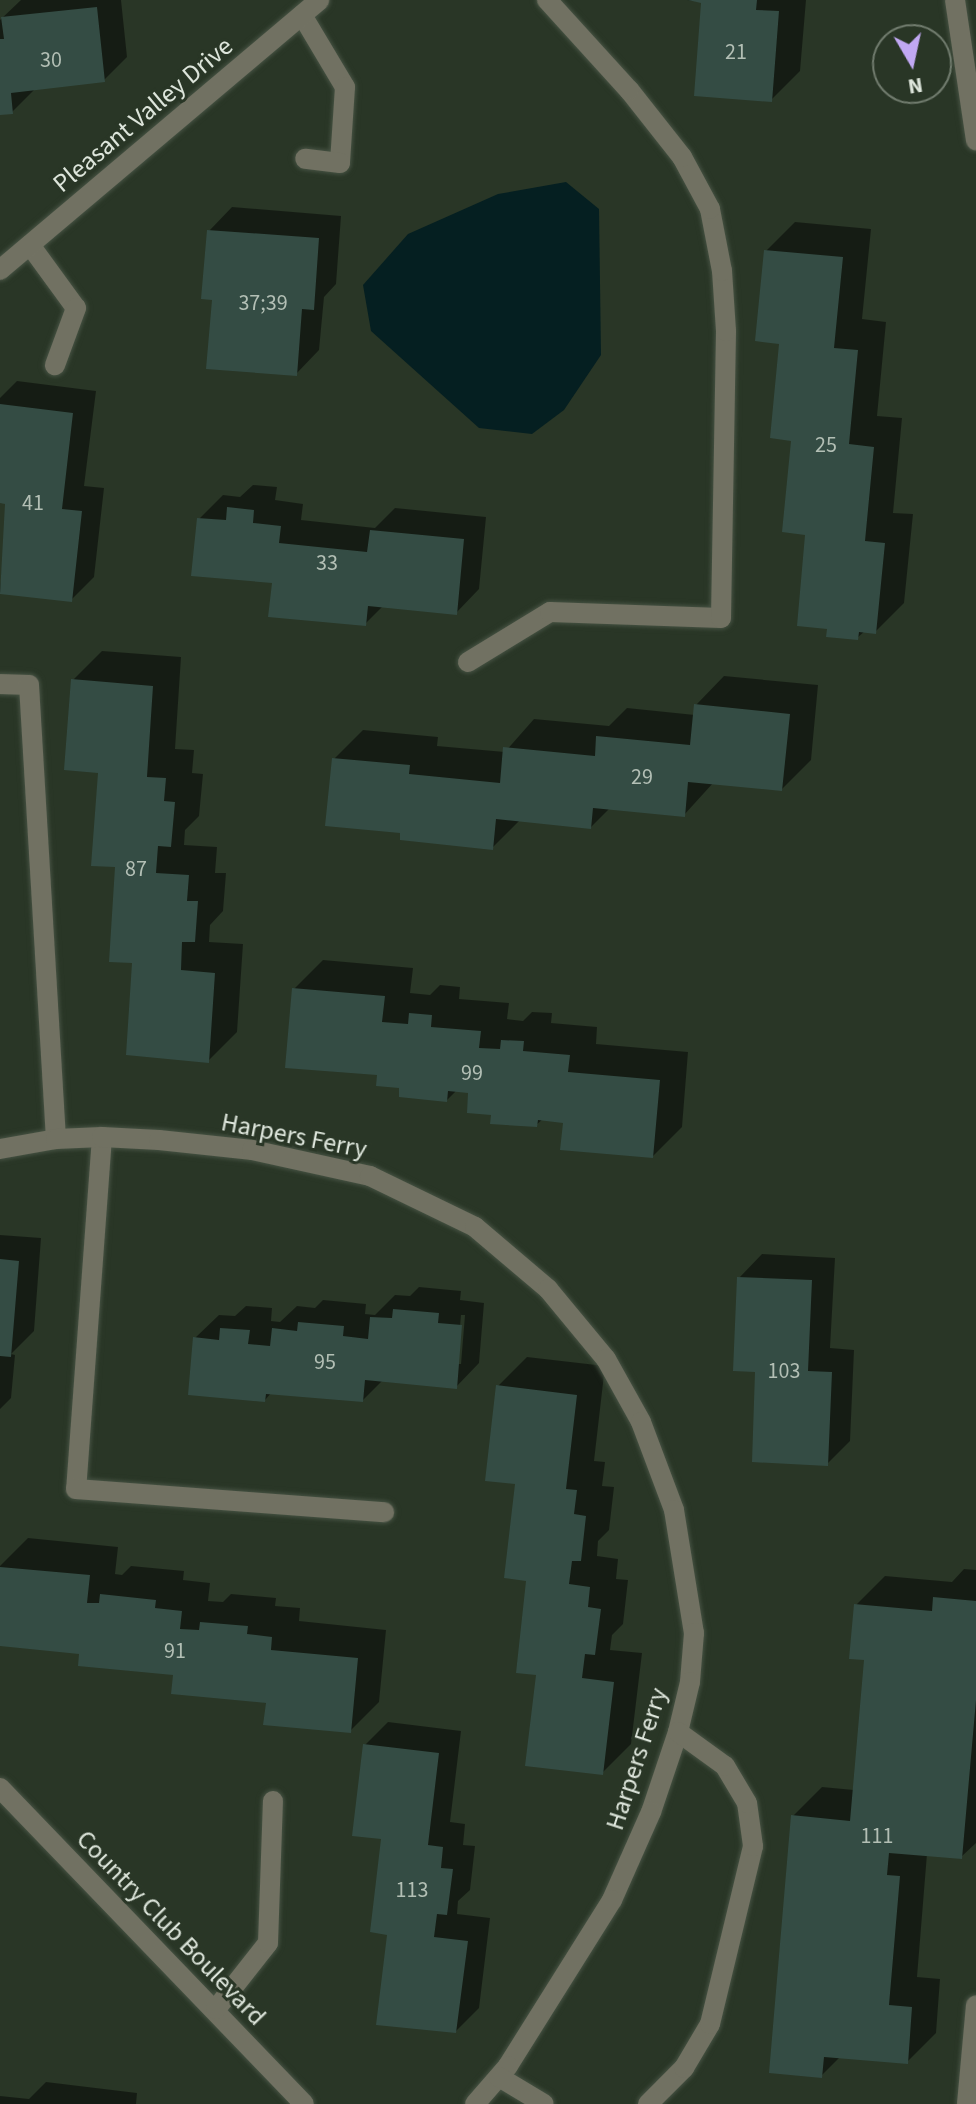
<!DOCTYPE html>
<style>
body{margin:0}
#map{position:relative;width:976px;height:2104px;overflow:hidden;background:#293626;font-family:"Source Sans 3",sans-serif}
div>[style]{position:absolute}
.water>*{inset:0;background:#051f21}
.shadow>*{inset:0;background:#0007}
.building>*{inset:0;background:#344c44}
.roads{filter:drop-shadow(0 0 2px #465243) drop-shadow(0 0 2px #465243)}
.minor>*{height:20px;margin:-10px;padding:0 10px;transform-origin:10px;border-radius:10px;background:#717162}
span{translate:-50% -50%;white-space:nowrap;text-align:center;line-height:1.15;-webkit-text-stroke:6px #293626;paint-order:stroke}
.number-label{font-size:22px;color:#b3bfb5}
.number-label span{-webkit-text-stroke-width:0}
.street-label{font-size:26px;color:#dde5db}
.north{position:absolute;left:872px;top:24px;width:80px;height:80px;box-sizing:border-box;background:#293626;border:2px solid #717c6e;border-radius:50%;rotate:171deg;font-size:22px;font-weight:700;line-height:32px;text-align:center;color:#dde5db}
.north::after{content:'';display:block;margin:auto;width:28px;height:36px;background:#c1a8f3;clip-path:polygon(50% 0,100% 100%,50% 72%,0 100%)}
</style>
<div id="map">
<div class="water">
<i style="clip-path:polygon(566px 182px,599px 209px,601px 355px,564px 410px,532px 434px,479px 428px,371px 331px,363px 285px,408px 234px,498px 194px)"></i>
</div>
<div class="shadow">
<i style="clip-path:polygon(21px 0,121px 0,127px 57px,104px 80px,36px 88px,12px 112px,0 113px,0 20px)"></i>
<i style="clip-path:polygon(687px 0,806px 0,800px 71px,771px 100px,703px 2px)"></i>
<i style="clip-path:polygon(232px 207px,341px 216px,336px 284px,324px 297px,319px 350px,296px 374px,214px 299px,209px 231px)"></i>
<i style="clip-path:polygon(795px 222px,871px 229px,862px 319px,886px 322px,877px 416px,902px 418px,893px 513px,913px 514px,904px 603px,875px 632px,865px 631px,857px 638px,807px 533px,793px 439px,766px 251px)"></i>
<i style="clip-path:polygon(17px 381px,96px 391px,84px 486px,104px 488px,94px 577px,71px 600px,0 592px,8px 502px,0 501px,0 398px)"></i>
<i style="clip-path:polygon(253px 485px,277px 487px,275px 500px,303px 504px,301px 520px,375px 528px,395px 508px,486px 517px,479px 589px,456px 613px,384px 605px,365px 624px,274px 582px,199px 519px,223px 495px,240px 497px)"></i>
<i style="clip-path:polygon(102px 651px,181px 657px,175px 749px,194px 750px,192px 773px,203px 774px,199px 816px,185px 830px,184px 845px,217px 847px,215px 873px,226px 873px,223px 911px,210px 925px,209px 942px,243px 944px,237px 1032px,208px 1061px,135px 961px,100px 771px,73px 680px)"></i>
<i style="clip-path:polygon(724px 676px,818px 685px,811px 760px,782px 789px,714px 782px,684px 815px,610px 808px,591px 827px,520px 820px,492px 848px,402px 831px,334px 759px,363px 730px,438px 737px,437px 746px,505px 752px,534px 719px,609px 726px,627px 708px,695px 715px,696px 705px)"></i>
<i style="clip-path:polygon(323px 960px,413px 968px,410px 993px,430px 995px,440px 985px,460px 987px,459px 999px,509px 1003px,507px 1019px,523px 1021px,532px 1012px,552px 1013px,551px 1023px,597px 1027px,596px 1044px,688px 1052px,682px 1127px,653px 1156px,565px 1121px,543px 1119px,536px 1125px,470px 1091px,457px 1090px,447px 1100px,401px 1086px,379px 1073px,294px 989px)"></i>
<i style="clip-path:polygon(0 1235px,41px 1238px,34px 1331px,11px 1354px,15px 1355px,11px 1398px,0 1409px)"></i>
<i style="clip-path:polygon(762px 1254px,835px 1258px,830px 1348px,854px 1350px,850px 1441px,827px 1464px,757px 1370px,739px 1278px)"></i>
<i style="clip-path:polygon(evenodd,419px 1287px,461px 1291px,460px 1300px,484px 1303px,479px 1363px,456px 1387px,383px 1380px,363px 1400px,272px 1392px,265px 1400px,195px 1338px,219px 1315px,235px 1316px,246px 1306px,272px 1308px,271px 1321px,280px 1322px,297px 1306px,315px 1308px,323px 1300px,366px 1304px,365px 1314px,375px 1315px,395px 1295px,410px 1296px,419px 1287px,461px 1315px,465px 1315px,461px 1364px,457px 1364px,461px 1315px)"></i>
<i style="clip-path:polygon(527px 1357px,605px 1366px,594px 1461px,605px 1462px,602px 1486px,614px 1487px,609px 1530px,598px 1541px,597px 1556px,618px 1559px,616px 1579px,628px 1580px,623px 1624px,612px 1635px,610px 1650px,642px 1653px,631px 1744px,602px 1773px,538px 1674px,517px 1482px,498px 1386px)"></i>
<i style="clip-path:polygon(28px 1538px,118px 1547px,115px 1574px,122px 1575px,131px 1566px,184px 1571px,183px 1580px,210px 1583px,208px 1601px,223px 1602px,231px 1594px,276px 1598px,275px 1606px,300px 1608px,299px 1621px,386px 1630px,379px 1702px,350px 1731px,175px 1673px,81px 1652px,0 1644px,0 1566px)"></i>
<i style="clip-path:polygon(964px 1569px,976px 1570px,976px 1843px,961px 1857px,927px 1854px,917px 1977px,940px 1979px,936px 2033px,907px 2062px,841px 2056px,821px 2076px,793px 1816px,822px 1787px,854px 1790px,866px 1659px,856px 1605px,885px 1576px,952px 1582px)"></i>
<i style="clip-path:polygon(388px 1722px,461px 1731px,450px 1822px,465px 1824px,463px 1845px,475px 1846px,470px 1890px,458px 1901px,457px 1914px,490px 1918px,479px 2008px,456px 2031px,389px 1933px,383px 1838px,365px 1745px)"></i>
<i style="clip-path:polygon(46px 2082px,137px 2093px,136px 2104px,0 2104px,0 2096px,29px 2099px)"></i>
</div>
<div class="building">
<i style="clip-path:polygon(688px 0,757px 0,756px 10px,779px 11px,772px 102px,694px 96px,701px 3px)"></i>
<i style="clip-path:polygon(97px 7px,105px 82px,11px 93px,13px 114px,0 115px,0 39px,4px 39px,1px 17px)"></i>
<i style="clip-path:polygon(207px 230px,319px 238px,314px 310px,302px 309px,297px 376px,206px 369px,212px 300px,201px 299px)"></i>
<i style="clip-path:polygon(764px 250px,843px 257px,834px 348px,858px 350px,849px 444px,874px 447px,865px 541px,885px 543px,876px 634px,859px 632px,858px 640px,826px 637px,827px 629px,797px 626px,805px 535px,782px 532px,791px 441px,770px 438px,779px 344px,755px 341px)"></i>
<i style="clip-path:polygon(0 404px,73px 413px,62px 509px,82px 511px,72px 602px,0 594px,5px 504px,0 503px)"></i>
<i style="clip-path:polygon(227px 507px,254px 510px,253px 523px,281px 526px,279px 543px,367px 552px,370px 530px,464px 539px,457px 615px,368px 606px,366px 626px,268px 617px,272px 583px,191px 576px,197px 518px,226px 520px)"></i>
<i style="clip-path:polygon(71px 679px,153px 686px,147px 777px,166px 778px,164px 801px,175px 802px,171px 847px,158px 846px,156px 873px,189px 875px,187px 901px,198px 901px,195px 942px,182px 942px,181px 970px,215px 973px,209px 1063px,126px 1055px,132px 963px,109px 962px,115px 867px,91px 866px,98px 773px,64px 770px)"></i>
<i style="clip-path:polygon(694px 704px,790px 714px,782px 791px,688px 782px,685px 817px,593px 808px,591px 829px,496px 819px,493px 850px,400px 840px,400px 833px,325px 826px,332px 758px,410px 765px,409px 774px,500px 783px,503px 747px,595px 756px,596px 736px,690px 745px)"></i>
<i style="clip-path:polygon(292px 988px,385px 996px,382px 1022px,408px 1024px,409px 1013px,432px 1015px,431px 1027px,481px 1031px,479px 1048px,500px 1049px,501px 1040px,524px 1041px,523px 1051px,570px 1055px,568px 1072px,660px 1080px,653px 1158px,560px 1150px,563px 1123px,538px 1120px,537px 1127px,490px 1124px,491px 1115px,467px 1113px,468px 1093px,448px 1091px,447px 1102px,399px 1097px,399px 1088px,376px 1086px,377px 1075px,285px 1068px)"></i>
<i style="clip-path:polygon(0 1259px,19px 1261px,11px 1357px,0 1356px)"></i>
<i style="clip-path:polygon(737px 1277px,812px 1280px,808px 1371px,832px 1372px,828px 1466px,752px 1462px,755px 1372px,733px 1371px)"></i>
<i style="clip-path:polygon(393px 1309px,439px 1313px,438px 1323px,462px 1325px,457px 1389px,365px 1380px,363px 1402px,266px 1394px,265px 1402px,188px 1395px,193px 1337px,219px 1340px,220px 1328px,250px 1330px,248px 1344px,270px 1346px,272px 1328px,297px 1331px,298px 1322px,344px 1326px,343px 1336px,368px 1339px,370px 1317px,392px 1318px)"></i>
<i style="clip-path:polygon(496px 1385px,577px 1395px,566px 1489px,577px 1490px,574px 1514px,586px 1516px,581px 1561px,572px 1561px,569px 1584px,590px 1587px,588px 1607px,601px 1609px,595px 1655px,585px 1654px,582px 1678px,614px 1682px,603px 1775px,525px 1766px,536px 1675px,516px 1673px,526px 1581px,504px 1578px,515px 1484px,485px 1481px)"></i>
<i style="clip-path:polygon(0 1567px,90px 1575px,87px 1603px,99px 1603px,100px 1594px,156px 1600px,155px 1608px,182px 1611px,180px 1629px,199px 1630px,200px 1622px,248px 1626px,247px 1634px,272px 1637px,271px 1650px,358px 1658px,351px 1733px,263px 1725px,266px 1703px,171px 1694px,173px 1675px,78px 1666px,79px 1654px,0 1646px)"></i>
<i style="clip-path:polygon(933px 1597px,976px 1601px,976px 1700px,962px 1859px,889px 1853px,887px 1875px,900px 1876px,889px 2005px,912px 2007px,908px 2064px,824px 2057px,822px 2078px,769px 2073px,791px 1815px,850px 1821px,864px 1660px,849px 1659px,854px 1604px,932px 1611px)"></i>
<i style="clip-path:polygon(363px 1744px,439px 1753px,428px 1845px,443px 1847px,441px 1868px,453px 1869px,447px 1915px,437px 1914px,434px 1937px,468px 1941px,456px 2033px,376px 2025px,387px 1935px,370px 1932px,381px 1839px,352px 1836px)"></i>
</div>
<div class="roads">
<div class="minor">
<i style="left:955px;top:0;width:142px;rotate:81.5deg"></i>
<i style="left:302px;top:15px;width:84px;rotate:59.2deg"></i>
<i style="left:345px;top:87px;width:76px;rotate:93.8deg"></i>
<i style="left:340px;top:163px;width:35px;rotate:-173deg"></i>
<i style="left:30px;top:245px;width:78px;rotate:53.9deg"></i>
<i style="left:76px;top:308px;width:61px;rotate:110.2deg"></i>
<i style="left:0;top:270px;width:418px;rotate:-40.2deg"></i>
<i style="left:468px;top:662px;width:96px;rotate:-31.4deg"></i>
<i style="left:550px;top:612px;width:171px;rotate:2deg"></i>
<i style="left:721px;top:618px;width:287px;rotate:-89deg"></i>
<i style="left:726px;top:331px;width:60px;rotate:-93.8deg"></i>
<i style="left:722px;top:271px;width:63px;rotate:-101deg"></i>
<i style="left:710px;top:209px;width:59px;rotate:-118.3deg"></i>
<i style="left:682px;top:157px;width:85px;rotate:-128.3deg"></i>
<i style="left:629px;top:90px;width:122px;rotate:-132.3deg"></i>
<i style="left:0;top:684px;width:29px;rotate:2deg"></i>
<i style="left:29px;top:685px;width:455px;rotate:86.6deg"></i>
<i style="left:102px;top:1137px;width:353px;rotate:94.2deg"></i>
<i style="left:76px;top:1489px;width:309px;rotate:4.3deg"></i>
<i style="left:0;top:1149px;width:57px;rotate:-10.1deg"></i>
<i style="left:56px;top:1139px;width:46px;rotate:-2.5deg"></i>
<i style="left:102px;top:1137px;width:57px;rotate:3deg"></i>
<i style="left:159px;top:1140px;width:94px;rotate:6.1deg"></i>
<i style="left:252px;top:1150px;width:121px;rotate:12.4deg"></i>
<i style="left:370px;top:1176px;width:117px;rotate:25.9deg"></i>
<i style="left:475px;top:1227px;width:96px;rotate:40.3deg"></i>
<i style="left:548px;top:1289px;width:91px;rotate:50.4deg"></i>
<i style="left:606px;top:1359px;width:72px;rotate:60.9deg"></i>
<i style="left:641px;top:1422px;width:94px;rotate:69.4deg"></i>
<i style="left:674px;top:1510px;width:125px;rotate:80.8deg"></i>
<i style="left:694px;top:1633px;width:49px;rotate:94.7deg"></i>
<i style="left:690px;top:1682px;width:51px;rotate:103.5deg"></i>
<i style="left:678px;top:1732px;width:84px;rotate:108.6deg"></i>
<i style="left:651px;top:1812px;width:96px;rotate:113.9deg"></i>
<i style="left:612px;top:1900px;width:196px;rotate:122.1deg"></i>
<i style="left:508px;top:2066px;width:50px;rotate:131deg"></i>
<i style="left:0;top:1788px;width:438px;rotate:46.1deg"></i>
<i style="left:216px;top:2009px;width:84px;rotate:-51.8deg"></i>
<i style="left:268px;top:1943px;width:142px;rotate:-88deg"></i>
<i style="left:499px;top:2077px;width:52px;rotate:31deg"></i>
<i style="left:648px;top:2104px;width:51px;rotate:-45deg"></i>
<i style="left:684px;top:2068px;width:51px;rotate:-59.4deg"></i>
<i style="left:710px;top:2024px;width:183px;rotate:-76.4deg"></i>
<i style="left:753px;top:1846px;width:43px;rotate:-97.9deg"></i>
<i style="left:747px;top:1803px;width:43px;rotate:-120.7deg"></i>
<i style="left:725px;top:1766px;width:58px;rotate:-144.1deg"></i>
<i style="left:967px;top:2104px;width:99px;rotate:-84.8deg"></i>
</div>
</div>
<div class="number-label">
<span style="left:736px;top:53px">21</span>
<span style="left:51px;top:61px">30</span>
<span style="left:263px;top:304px">37;39</span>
<span style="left:826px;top:446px">25</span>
<span style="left:33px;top:504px">41</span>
<span style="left:327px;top:564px">33</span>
<span style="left:642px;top:778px">29</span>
<span style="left:136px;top:870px">87</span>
<span style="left:472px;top:1074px">99</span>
<span style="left:325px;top:1363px">95</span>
<span style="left:784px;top:1372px">103</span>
<span style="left:175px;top:1652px">91</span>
<span style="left:877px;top:1837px">111</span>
<span style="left:412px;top:1891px">113</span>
</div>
<div class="street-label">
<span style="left:143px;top:115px;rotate:-40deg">Pleasant Valley Drive</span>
<span style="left:294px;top:1136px;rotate:11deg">Harpers Ferry</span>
<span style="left:637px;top:1759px;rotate:-72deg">Harpers Ferry</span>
<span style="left:171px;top:1928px;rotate:46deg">Country Club Boulevard</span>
</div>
<div class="north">N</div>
</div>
